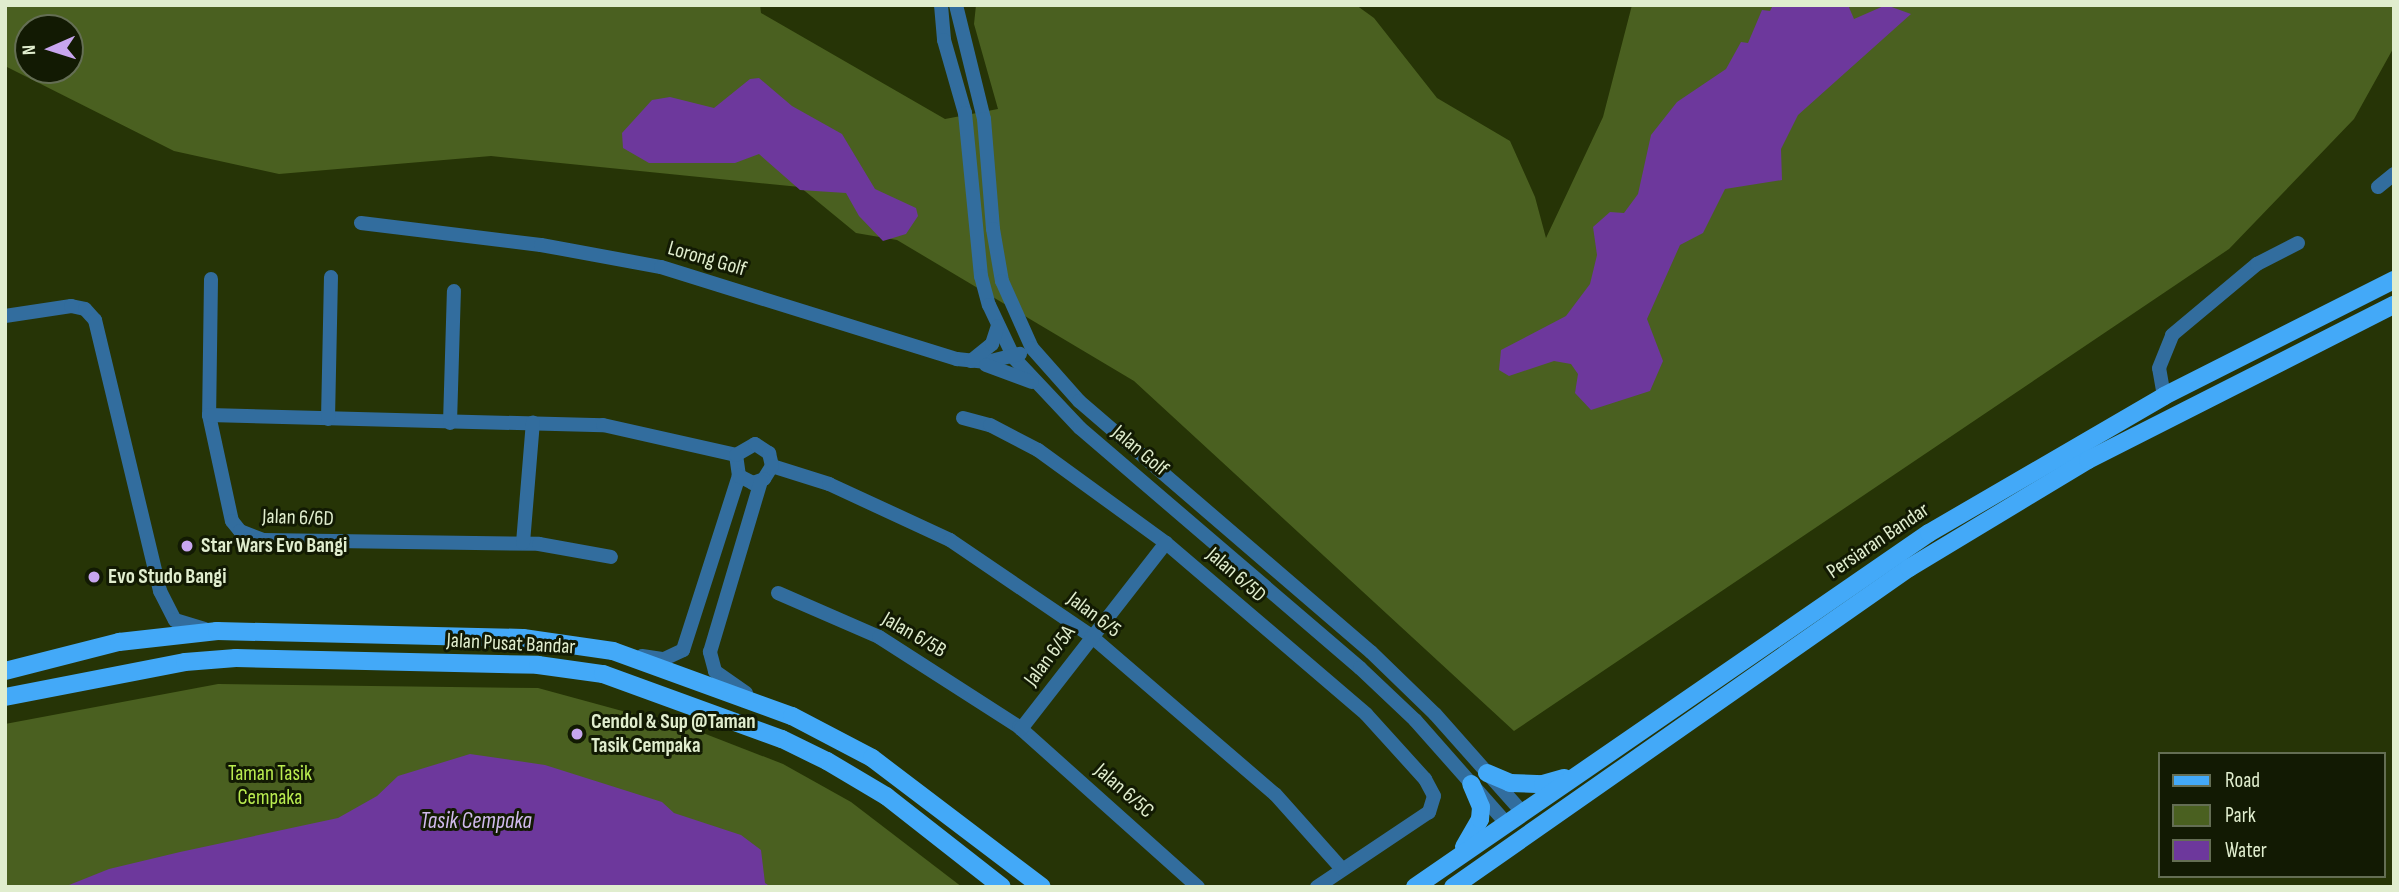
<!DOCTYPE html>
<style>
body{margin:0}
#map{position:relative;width:2399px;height:892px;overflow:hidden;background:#263406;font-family:"Sofia Sans Condensed",sans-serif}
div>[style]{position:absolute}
.green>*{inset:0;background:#4a6020}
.water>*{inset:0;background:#6d389c}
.minor>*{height:14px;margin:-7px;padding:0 7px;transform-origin:7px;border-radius:7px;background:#326d9e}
.major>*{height:18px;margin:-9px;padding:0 9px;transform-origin:9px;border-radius:9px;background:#43a9f8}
.dots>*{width:19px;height:19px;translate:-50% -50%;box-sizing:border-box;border:4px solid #121a03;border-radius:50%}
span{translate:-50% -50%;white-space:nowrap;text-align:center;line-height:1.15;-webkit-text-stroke:6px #121a03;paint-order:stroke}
.street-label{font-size:21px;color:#e0edce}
.poi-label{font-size:21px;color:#e0edce;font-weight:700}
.left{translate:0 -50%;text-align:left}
.park-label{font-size:21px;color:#baed50}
.water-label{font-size:23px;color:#d1baed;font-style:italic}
.frame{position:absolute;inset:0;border:7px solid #e0edce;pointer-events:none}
.legend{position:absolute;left:2158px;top:752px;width:228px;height:126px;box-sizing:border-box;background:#121a03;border:2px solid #646e54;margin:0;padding:9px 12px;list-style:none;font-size:21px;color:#e0edce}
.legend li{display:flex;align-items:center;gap:14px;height:35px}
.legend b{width:35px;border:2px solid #646e54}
.north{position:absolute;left:14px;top:14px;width:70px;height:70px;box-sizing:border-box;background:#121a03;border:2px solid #646e54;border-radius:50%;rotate:267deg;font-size:19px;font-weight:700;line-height:28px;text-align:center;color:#e0edce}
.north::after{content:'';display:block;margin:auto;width:24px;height:32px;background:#c8a6ef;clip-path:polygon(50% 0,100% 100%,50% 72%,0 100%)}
</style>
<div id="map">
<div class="green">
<i style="clip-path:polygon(evenodd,5px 5px,760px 5px,761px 13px,945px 119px,998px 109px,974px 24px,976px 5px,1356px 5px,1374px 18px,1437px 98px,1510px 141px,1535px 197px,1546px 238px,1603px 117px,1632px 5px,2394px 5px,2394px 47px,2354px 119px,2229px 249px,1514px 731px,1134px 381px,897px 240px,856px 233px,800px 187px,491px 156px,279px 174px,174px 151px,5px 66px,5px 5px,28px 28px,70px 28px,70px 70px,28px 70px,28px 28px)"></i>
<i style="clip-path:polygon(218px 684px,538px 688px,703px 733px,783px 764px,851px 802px,962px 887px,5px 887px,5px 724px)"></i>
</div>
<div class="water">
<i style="clip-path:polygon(1773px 5px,1848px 5px,1854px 19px,1886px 5px,1911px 14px,1798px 115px,1781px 149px,1782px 180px,1725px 189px,1703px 233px,1680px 245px,1647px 319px,1663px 361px,1650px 391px,1591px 410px,1575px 393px,1578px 374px,1571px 364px,1554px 361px,1509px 376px,1499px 370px,1501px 350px,1566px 316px,1590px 284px,1597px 255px,1593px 227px,1610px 212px,1624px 213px,1638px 194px,1651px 135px,1677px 102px,1726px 69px,1741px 42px,1748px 43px,1762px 10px,1770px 11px)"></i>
<i style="clip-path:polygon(759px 78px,792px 106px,842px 134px,875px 189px,916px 208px,918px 216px,906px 234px,883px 241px,859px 216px,846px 193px,800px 190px,759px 154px,735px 163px,649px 163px,623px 148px,622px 133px,652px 100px,670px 97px,714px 108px,750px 79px)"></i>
<i style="clip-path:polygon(470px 754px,545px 765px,662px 802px,674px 813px,741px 835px,761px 850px,765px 883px,771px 887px,64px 887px,109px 869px,180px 852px,338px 818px,377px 796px,398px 776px)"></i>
</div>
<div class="minor">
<i style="left:941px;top:5px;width:35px;rotate:85deg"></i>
<i style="left:944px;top:40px;width:76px;rotate:74deg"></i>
<i style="left:965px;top:113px;width:164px;rotate:84.4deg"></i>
<i style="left:981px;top:276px;width:30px;rotate:75deg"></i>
<i style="left:989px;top:305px;width:59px;rotate:64.7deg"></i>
<i style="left:1014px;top:358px;width:96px;rotate:46.7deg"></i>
<i style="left:1080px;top:428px;width:369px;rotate:40.6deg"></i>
<i style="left:1360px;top:668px;width:76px;rotate:43.4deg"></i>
<i style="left:1415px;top:720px;width:137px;rotate:48.5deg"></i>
<i style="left:956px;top:5px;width:117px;rotate:76.2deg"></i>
<i style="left:984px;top:119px;width:110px;rotate:85.3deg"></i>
<i style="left:993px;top:229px;width:53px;rotate:80.2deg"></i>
<i style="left:1002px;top:281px;width:73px;rotate:65.9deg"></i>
<i style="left:1032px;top:348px;width:71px;rotate:48.4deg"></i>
<i style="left:1079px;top:401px;width:385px;rotate:40.7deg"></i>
<i style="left:1371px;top:652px;width:89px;rotate:44.1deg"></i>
<i style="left:1435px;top:714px;width:131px;rotate:48.4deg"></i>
<i style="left:2378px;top:187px;width:21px;rotate:-39deg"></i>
<i style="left:361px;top:223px;width:181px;rotate:7deg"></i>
<i style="left:541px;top:245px;width:122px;rotate:10.4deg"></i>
<i style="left:661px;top:267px;width:310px;rotate:17.3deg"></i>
<i style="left:957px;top:359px;width:30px;rotate:6deg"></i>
<i style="left:987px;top:362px;width:34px;rotate:-14deg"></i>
<i style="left:211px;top:279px;width:136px;rotate:90.8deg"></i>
<i style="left:209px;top:415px;width:108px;rotate:77.8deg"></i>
<i style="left:232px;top:521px;width:13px;rotate:51deg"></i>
<i style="left:240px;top:531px;width:25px;rotate:21deg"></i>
<i style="left:263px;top:540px;width:276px;rotate:0.8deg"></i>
<i style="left:539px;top:544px;width:73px;rotate:10.2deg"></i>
<i style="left:5px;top:316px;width:67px;rotate:-8.6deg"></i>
<i style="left:71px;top:306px;width:14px;rotate:12deg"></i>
<i style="left:85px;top:309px;width:15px;rotate:48deg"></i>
<i style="left:95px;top:320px;width:279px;rotate:76.5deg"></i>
<i style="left:160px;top:591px;width:33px;rotate:63deg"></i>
<i style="left:175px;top:620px;width:31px;rotate:17deg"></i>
<i style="left:971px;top:361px;width:27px;rotate:-39deg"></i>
<i style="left:992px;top:344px;width:19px;rotate:-72deg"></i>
<i style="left:986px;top:365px;width:49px;rotate:20.3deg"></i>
<i style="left:2164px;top:396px;width:28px;rotate:-100deg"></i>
<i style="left:2159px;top:368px;width:35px;rotate:-68deg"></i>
<i style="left:2172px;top:335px;width:111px;rotate:-39.9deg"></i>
<i style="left:2257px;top:264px;width:46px;rotate:-27.1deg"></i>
<i style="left:209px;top:415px;width:394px;rotate:1.5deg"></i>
<i style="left:603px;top:425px;width:136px;rotate:12.7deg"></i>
<i style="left:963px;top:418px;width:28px;rotate:15deg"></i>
<i style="left:990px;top:425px;width:54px;rotate:27.5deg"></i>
<i style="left:1038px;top:450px;width:158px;rotate:36deg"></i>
<i style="left:1166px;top:543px;width:263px;rotate:40.5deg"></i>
<i style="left:1366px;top:714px;width:88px;rotate:47.8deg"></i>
<i style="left:1425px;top:779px;width:19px;rotate:62deg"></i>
<i style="left:1434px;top:796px;width:17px;rotate:107deg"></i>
<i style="left:1429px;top:812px;width:135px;rotate:146.2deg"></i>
<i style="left:328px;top:419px;width:142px;rotate:-88.8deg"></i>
<i style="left:450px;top:423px;width:132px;rotate:-88.3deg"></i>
<i style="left:772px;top:466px;width:60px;rotate:17.5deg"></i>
<i style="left:829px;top:484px;width:133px;rotate:24.8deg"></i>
<i style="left:950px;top:540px;width:171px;rotate:34.2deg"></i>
<i style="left:1091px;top:636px;width:243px;rotate:40.7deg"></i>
<i style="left:1275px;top:794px;width:101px;rotate:48.2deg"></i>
<i style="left:523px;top:543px;width:121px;rotate:-85.3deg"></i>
<i style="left:778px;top:593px;width:110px;rotate:23.5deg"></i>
<i style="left:879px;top:637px;width:166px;rotate:32.7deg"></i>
<i style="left:1019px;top:727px;width:240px;rotate:41.8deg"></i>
<i style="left:642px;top:656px;width:22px;rotate:8deg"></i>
<i style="left:664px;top:659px;width:21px;rotate:-25deg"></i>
<i style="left:683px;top:650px;width:183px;rotate:-72.2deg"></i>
<i style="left:739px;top:476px;width:21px;rotate:-98deg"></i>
<i style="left:736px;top:455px;width:22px;rotate:-30deg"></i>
<i style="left:755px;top:444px;width:17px;rotate:33deg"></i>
<i style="left:769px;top:453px;width:13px;rotate:77deg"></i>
<i style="left:772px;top:466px;width:15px;rotate:122deg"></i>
<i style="left:764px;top:479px;width:12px;rotate:160deg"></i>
<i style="left:753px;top:483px;width:16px;rotate:-153deg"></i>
<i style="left:746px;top:693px;width:38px;rotate:-145deg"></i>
<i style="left:715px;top:671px;width:20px;rotate:-105deg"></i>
<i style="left:710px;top:652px;width:178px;rotate:-73.4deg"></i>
<i style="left:1021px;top:729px;width:236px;rotate:-52.1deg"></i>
</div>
<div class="major">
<i style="left:5px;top:671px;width:118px;rotate:-14.3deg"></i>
<i style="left:119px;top:642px;width:99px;rotate:-6.4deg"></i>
<i style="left:217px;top:631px;width:306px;rotate:1.3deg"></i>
<i style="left:523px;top:638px;width:91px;rotate:8.2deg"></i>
<i style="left:613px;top:651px;width:190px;rotate:20deg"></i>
<i style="left:792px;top:716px;width:90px;rotate:27.7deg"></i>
<i style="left:872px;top:758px;width:213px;rotate:37.2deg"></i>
<i style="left:5px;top:697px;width:183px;rotate:-11deg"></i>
<i style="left:185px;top:662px;width:51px;rotate:-4.5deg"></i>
<i style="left:236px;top:658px;width:302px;rotate:1.3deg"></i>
<i style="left:538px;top:665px;width:66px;rotate:7.9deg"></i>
<i style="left:603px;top:674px;width:190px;rotate:20deg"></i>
<i style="left:782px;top:739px;width:50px;rotate:26.1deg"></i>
<i style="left:827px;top:761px;width:69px;rotate:30.7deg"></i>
<i style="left:886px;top:796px;width:147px;rotate:38.1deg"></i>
<i style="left:1487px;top:773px;width:25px;rotate:23deg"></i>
<i style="left:1510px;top:783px;width:33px;rotate:2deg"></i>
<i style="left:1543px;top:784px;width:22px;rotate:-16deg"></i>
<i style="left:1464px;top:847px;width:32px;rotate:-60deg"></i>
<i style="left:1480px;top:819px;width:12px;rotate:-85deg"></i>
<i style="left:1481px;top:807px;width:25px;rotate:-113deg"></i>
<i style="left:1415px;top:887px;width:624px;rotate:-34.56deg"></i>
<i style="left:1929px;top:533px;width:272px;rotate:-30.2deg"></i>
<i style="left:2164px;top:396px;width:258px;rotate:-26.8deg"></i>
<i style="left:1453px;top:887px;width:557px;rotate:-34.98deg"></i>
<i style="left:1909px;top:568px;width:209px;rotate:-31.1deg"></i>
<i style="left:2088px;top:460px;width:343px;rotate:-26.9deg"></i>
</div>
<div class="dots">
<i style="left:187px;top:546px;background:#c8a6ef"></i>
<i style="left:94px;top:577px;background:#c8a6ef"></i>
<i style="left:577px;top:734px;background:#c8a6ef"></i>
</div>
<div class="street-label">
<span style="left:707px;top:259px;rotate:16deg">Lorong Golf</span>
<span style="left:1140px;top:451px;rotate:40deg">Jalan Golf</span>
<span style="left:298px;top:518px;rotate:2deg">Jalan 6/6D</span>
<span style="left:1878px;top:541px;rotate:-34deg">Persiaran Bandar</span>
<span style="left:1236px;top:575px;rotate:41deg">Jalan 6/5D</span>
<span style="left:1094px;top:615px;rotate:37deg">Jalan 6/5</span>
<span style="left:914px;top:635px;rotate:30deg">Jalan 6/5B</span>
<span style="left:511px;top:644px;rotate:3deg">Jalan Pusat Bandar</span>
<span style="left:1050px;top:656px;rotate:-53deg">Jalan 6/5A</span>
<span style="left:1124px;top:791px;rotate:41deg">Jalan 6/5C</span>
</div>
<div class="poi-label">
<span class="left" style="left:201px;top:546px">Star Wars Evo Bangi</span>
<span class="left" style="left:108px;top:577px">Evo Studo Bangi</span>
<span class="left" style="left:591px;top:734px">Cendol &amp; Sup @Taman<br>Tasik Cempaka</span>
</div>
<div class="park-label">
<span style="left:270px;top:786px">Taman Tasik<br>Cempaka</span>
</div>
<div class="water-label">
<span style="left:476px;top:821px">Tasik Cempaka</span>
</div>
<div class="frame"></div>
<ul class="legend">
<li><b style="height:9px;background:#43a9f8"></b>Road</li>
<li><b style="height:19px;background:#4a6020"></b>Park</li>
<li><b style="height:19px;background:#6d389c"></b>Water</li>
</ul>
<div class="north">N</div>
</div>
